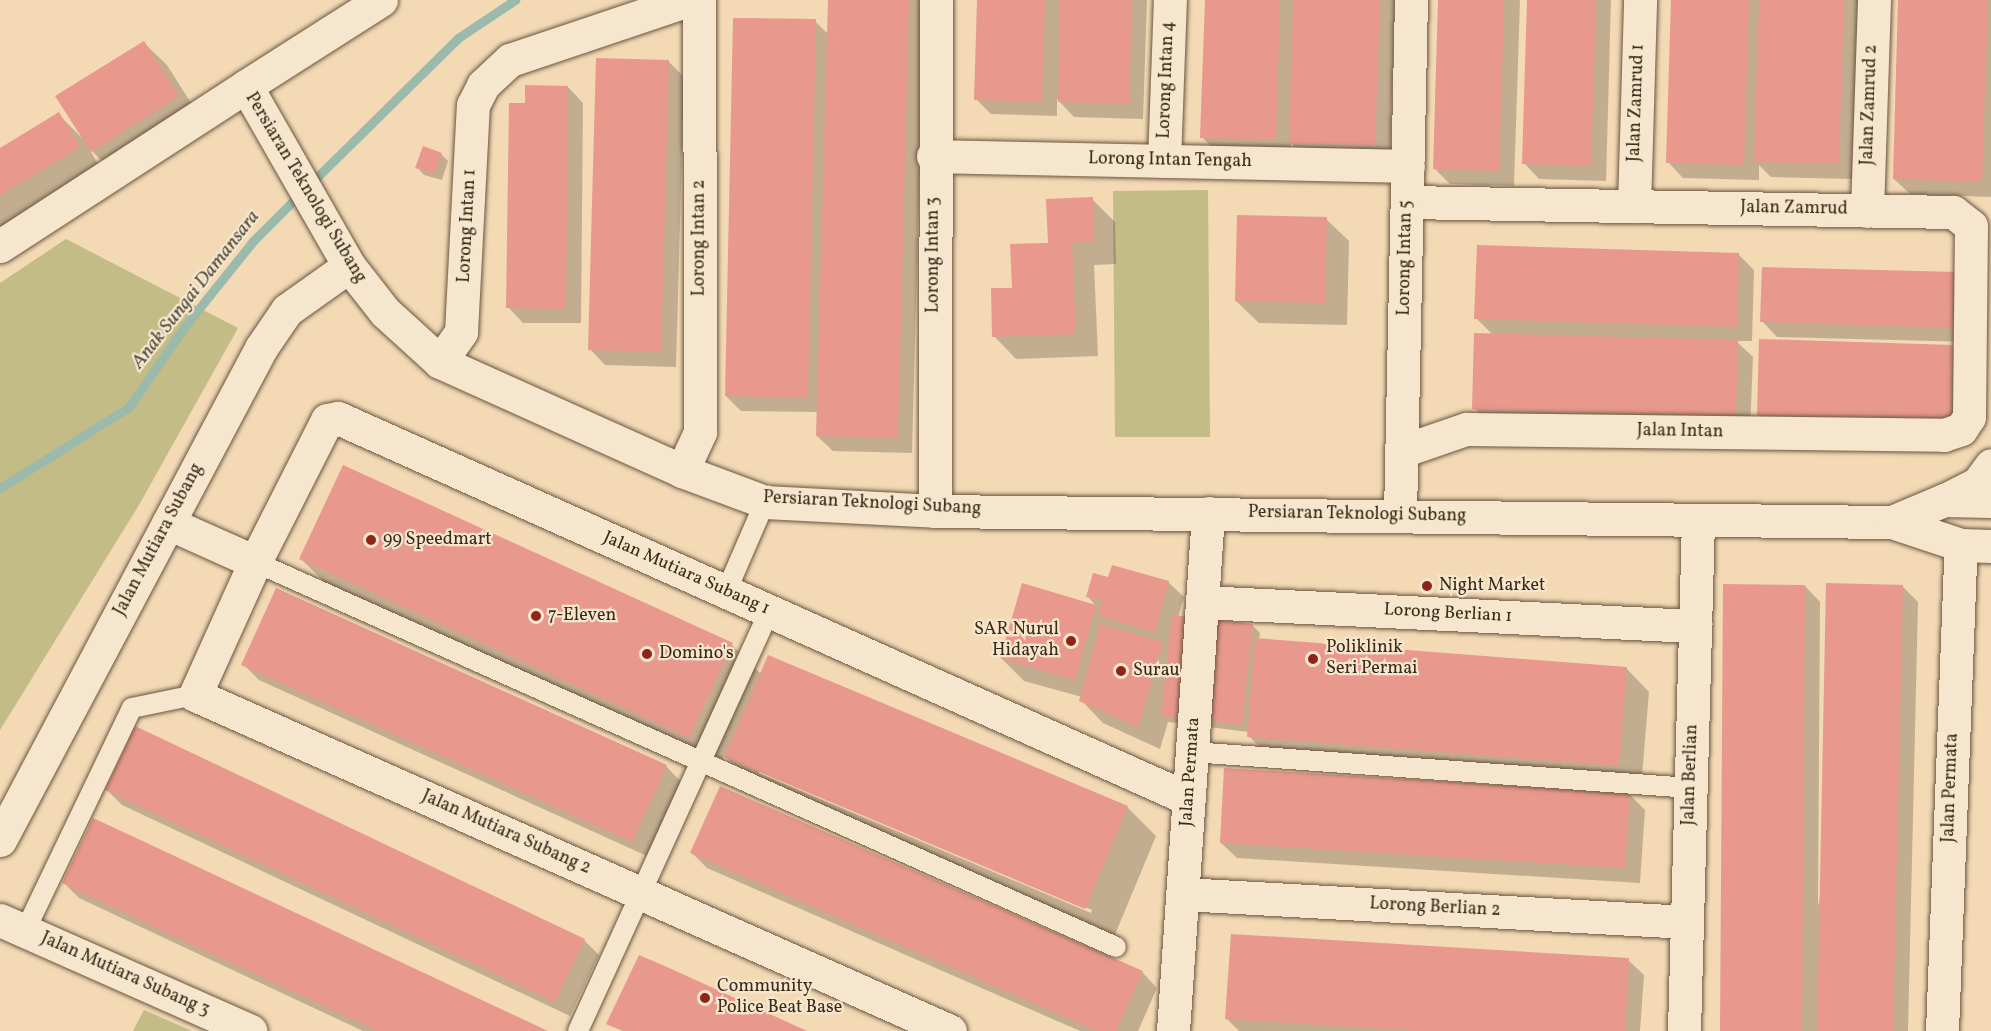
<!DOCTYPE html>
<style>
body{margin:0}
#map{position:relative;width:1991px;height:1031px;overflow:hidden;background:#f3d9b4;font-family:Vollkorn,serif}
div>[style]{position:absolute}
.green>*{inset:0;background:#c3bc87}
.shadow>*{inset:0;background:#0003}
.stream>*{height:9px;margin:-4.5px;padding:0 4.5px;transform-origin:4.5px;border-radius:4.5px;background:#9bbaab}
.building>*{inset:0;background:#e8988c}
.roads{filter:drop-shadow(0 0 2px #695640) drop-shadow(0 0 2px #695640)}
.lane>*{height:20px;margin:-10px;padding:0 10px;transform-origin:10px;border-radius:10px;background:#f7e6ce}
.street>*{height:33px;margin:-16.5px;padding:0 16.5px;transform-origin:16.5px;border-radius:16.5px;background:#f7e6ce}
.secondary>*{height:33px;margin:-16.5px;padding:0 16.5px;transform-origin:16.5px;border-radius:16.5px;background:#f7e6ce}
.dots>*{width:16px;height:16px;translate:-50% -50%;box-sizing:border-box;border:3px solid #f7e6ce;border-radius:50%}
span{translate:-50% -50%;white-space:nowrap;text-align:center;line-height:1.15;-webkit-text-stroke:4.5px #f7e6ce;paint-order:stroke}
.street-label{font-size:18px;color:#3b2a19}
.poi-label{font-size:18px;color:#3b2a19}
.left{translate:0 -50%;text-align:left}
.right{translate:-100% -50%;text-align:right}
.water-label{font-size:20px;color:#534e3e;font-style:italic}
</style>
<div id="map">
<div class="green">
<i style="clip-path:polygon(1208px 190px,1210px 437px,1115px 437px,1113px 191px)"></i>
<i style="clip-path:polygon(66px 239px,238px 328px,139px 505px,0 730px,0 283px)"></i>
<i style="clip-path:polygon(144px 1010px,192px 1031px,133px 1031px)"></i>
</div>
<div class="shadow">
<i style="clip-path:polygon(829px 0,924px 0,912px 453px,833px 451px,817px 436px,818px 412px,741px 411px,726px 396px,815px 21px,828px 34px)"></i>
<i style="clip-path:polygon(979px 0,1147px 0,1143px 119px,1074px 117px,1057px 99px,1057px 116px,991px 114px,976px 99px)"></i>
<i style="clip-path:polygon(1206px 0,1395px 0,1390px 160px,1306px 158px,1291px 143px,1291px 155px,1217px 153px,1202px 137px)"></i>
<i style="clip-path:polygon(1440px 0,1520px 0,1514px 186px,1450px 184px,1435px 169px)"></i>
<i style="clip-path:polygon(1529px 0,1611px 0,1606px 181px,1539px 179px,1524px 163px)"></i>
<i style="clip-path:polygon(1673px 0,1859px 0,1854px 179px,1771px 177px,1759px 165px,1759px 180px,1683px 178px,1668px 162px)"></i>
<i style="clip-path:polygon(1900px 0,1991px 0,1991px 197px,1910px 194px,1894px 179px)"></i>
<i style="clip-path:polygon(144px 43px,167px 65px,201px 119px,114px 173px,89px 148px,101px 170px,0 231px,0 149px,58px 114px,82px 138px)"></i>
<i style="clip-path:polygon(669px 62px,684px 77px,676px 367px,605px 365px,590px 349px)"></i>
<i style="clip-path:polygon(568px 87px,583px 103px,581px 323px,523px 323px,508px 307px,527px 105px)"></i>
<i style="clip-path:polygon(441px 154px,448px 161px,442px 180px,424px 175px,417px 167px)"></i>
<i style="clip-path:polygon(1092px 199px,1115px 222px,1116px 264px,1094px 265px,1098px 356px,1016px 359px,994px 336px,1014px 289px)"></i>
<i style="clip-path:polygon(1326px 219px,1349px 241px,1347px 325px,1259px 323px,1236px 301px)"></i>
<i style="clip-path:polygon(1738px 254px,1754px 270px,1752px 341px,1736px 341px,1753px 357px,1750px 431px,1489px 423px,1474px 408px,1493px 335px,1476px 318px)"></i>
<i style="clip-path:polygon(1958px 274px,1972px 342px,1777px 337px,1762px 321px)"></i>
<i style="clip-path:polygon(1952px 346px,1967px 362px,1965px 436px,1773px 430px,1758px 415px)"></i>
<i style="clip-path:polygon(evenodd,301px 559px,732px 645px,761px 674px,1127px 807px,1156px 836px,1114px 937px,755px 786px,726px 757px,732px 743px,718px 766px,330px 588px,301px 559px,759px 770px,1092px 910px,1091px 913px,759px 773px,759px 770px)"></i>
<i style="clip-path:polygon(1109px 579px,1168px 582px,1184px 597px,1178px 617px,1252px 625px,1260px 633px,1259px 640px,1627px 669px,1649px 692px,1641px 788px,1271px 759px,1249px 736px,1249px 732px,1168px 722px,1160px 749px,1103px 723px,1081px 700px,1082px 697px,1024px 681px,1001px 658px,1023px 585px,1097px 607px,1088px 597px)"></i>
<i style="clip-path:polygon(1805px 586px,1820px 602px,1818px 906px,1902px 586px,1918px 602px,1908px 1031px,1721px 1031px)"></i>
<i style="clip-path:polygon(243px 664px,666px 766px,681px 782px,647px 856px,259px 680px)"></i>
<i style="clip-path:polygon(106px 789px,584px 940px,599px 955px,570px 1016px,122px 805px)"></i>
<i style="clip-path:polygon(1629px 794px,1645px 810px,1640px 883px,1237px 858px,1221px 843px)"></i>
<i style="clip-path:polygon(692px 853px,1142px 972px,1157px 988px,1138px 1031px,1080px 1031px,707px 868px)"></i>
<i style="clip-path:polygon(64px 883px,545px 1031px,363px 1031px,79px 898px)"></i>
<i style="clip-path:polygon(1628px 960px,1644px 975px,1640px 1031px,1239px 1031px,1227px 1019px)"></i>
</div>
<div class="stream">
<i style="left:310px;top:184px;width:208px;rotate:-44.6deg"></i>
<i style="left:458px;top:38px;width:69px;rotate:-33.7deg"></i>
<i style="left:0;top:488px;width:152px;rotate:-32.1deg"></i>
<i style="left:129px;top:407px;width:98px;rotate:-55.3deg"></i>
<i style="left:185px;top:326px;width:109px;rotate:-51.3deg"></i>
<i style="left:253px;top:241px;width:66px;rotate:-45deg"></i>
</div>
<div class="building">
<i style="clip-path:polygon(828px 0,909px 0,898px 438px,816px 436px)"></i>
<i style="clip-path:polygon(977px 0,1045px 0,1042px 102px,974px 100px)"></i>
<i style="clip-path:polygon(1060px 0,1132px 0,1129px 104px,1058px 102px)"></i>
<i style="clip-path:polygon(1205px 0,1280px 0,1276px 140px,1200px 138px)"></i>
<i style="clip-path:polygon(1293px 0,1380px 0,1375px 145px,1289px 143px)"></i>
<i style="clip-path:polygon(1438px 0,1504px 0,1499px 171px,1433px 169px)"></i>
<i style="clip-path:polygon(1527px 0,1596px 0,1591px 166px,1522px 164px)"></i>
<i style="clip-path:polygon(1671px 0,1749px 0,1744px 165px,1666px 163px)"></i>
<i style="clip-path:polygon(1759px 0,1844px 0,1839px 164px,1754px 162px)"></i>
<i style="clip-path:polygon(1898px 0,1988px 0,1982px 182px,1893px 179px)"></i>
<i style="clip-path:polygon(733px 18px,816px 19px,808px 398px,725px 396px)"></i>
<i style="clip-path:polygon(144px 41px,179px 96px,91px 152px,55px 96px)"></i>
<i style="clip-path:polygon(596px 58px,669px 60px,661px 352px,588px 350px)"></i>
<i style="clip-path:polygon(525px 85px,568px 86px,566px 309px,506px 308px,509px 103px,525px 103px)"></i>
<i style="clip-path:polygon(59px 112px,80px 147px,0 195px,0 148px)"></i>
<i style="clip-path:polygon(423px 146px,442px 153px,434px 174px,415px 168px)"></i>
<i style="clip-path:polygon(1093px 197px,1094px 242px,1072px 243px,1076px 334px,992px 337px,991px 288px,1012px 288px,1010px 244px,1048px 243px,1046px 199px)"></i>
<i style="clip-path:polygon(1237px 215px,1327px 217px,1325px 303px,1235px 301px)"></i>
<i style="clip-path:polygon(1477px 245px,1739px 253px,1737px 327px,1474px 319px)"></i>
<i style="clip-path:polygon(1762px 267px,1959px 272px,1957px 328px,1760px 322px)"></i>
<i style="clip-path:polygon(1474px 333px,1738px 340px,1736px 416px,1472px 409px)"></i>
<i style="clip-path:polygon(1759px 339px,1953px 345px,1951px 421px,1757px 415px)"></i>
<i style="clip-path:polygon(343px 465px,733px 643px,689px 738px,299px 559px)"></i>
<i style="clip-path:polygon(1112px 565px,1169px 581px,1155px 632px,1098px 616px,1102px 601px,1086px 597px,1093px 573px,1108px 577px)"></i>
<i style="clip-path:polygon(1022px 583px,1096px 605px,1075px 680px,1000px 658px)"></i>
<i style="clip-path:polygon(1826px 583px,1903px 585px,1893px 1031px,1817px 1031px)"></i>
<i style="clip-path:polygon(1723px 584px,1805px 585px,1802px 1031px,1720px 1031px)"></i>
<i style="clip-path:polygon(276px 588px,667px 765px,632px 842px,241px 665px)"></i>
<i style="clip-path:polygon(1172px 615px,1253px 624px,1242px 725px,1161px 716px)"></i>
<i style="clip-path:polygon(1100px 624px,1163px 642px,1138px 727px,1079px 701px)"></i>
<i style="clip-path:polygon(1255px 638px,1627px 667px,1619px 766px,1247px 737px)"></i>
<i style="clip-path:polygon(768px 655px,1128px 806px,1085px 909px,724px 757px)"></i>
<i style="clip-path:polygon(135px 726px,585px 939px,555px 1002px,105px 790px)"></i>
<i style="clip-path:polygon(1224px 768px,1630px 793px,1625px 868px,1220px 843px)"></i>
<i style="clip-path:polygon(720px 786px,1143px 971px,1116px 1031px,1097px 1031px,690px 853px)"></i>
<i style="clip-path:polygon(93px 818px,149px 844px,548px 1031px,378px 1031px,203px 950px,62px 883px)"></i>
<i style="clip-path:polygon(1231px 934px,1629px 958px,1625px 1031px,1416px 1031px,1225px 1019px)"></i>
<i style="clip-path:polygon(639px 955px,667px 967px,807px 1031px,623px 1031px,606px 1024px)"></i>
</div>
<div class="roads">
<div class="lane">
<i style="left:255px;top:562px;width:943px;rotate:24.09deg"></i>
<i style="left:726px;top:592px;width:98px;rotate:-66.6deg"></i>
<i style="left:1192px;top:752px;width:500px;rotate:4.13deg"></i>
<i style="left:25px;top:931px;width:247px;rotate:-64.4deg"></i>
<i style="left:132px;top:708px;width:64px;rotate:-11.7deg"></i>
<i style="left:578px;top:1031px;width:461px;rotate:-65.5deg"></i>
</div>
<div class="street">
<i style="left:246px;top:86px;width:160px;rotate:-32.5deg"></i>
<i style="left:933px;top:156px;width:475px;rotate:1.2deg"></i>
<i style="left:1164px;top:161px;width:161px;rotate:-87.9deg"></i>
<i style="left:1634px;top:206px;width:206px;rotate:-88.3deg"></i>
<i style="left:1867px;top:211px;width:211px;rotate:-88.1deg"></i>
<i style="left:440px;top:362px;width:37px;rotate:-55deg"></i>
<i style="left:461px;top:332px;width:227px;rotate:-87deg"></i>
<i style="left:473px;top:105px;width:22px;rotate:-63deg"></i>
<i style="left:483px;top:85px;width:37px;rotate:-43deg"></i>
<i style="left:510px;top:60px;width:188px;rotate:-18.6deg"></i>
<i style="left:1402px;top:451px;width:68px;rotate:-19deg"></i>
<i style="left:1466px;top:429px;width:478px;rotate:0.7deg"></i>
<i style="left:1944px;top:435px;width:18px;rotate:-19deg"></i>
<i style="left:1961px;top:429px;width:14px;rotate:-56deg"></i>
<i style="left:1969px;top:417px;width:191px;rotate:-89.4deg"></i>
<i style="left:1971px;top:226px;width:23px;rotate:-142deg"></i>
<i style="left:1953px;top:212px;width:546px;rotate:-178.95deg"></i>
<i style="left:682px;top:471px;width:43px;rotate:-65.2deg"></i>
<i style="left:700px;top:432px;width:432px;rotate:-90.1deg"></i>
<i style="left:935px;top:511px;width:511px;rotate:-89.89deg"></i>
<i style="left:1400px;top:515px;width:515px;rotate:-88.78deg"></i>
<i style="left:168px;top:523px;width:95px;rotate:24.1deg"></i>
<i style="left:1202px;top:602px;width:494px;rotate:2.8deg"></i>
<i style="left:0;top:840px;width:557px;rotate:-62.05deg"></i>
<i style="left:261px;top:348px;width:46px;rotate:-55.6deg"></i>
<i style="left:287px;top:310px;width:76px;rotate:-35.4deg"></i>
<i style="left:1183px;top:894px;width:505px;rotate:3.18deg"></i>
<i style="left:0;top:920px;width:274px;rotate:23.9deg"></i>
<i style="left:950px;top:1031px;width:826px;rotate:-156.01deg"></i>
<i style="left:195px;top:695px;width:146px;rotate:-65.7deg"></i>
<i style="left:255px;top:562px;width:159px;rotate:-63.1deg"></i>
<i style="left:327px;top:420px;width:11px;rotate:-10deg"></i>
<i style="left:338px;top:418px;width:932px;rotate:24.12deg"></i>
<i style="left:1173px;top:1031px;width:519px;rotate:-86.13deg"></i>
<i style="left:1684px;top:1031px;width:511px;rotate:-88.43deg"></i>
<i style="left:1942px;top:1031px;width:486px;rotate:-87.8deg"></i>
</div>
<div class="secondary">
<i style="left:0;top:246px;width:293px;rotate:-33deg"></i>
<i style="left:246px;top:86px;width:207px;rotate:60.2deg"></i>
<i style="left:349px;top:266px;width:58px;rotate:52deg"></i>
<i style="left:385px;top:312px;width:74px;rotate:42.3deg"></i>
<i style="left:440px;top:362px;width:265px;rotate:24.2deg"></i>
<i style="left:682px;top:471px;width:89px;rotate:20.5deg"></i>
<i style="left:765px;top:502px;width:170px;rotate:3deg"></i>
<i style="left:935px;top:511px;width:957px;rotate:0.66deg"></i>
<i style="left:1892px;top:522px;width:73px;rotate:18.4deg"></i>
<i style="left:1961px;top:545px;width:30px;rotate:2deg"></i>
<i style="left:1945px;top:500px;width:37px;rotate:-27deg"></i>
<i style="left:1978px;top:483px;width:22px;rotate:-54deg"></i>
<i style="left:1892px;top:522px;width:56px;rotate:-22.9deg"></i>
<i style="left:1944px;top:500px;width:47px;rotate:1.2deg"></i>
</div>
</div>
<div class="dots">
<i style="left:371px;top:540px;background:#8f2418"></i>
<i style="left:1427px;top:586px;background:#8f2418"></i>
<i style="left:536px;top:616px;background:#8f2418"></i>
<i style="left:1071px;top:641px;background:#8f2418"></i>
<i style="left:647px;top:654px;background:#8f2418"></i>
<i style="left:1313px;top:659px;background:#8f2418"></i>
<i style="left:1121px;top:671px;background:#8f2418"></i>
<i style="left:705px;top:998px;background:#8f2418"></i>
</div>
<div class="street-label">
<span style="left:1167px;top:80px;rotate:-88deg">Lorong Intan 4</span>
<span style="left:1637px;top:103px;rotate:-88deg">Jalan Zamrud 1</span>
<span style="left:1870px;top:105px;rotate:-88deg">Jalan Zamrud 2</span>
<span style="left:1170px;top:161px;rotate:1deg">Lorong Intan Tengah</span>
<span style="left:305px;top:188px;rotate:59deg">Persiaran Teknologi Subang</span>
<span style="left:1794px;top:209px;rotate:1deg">Jalan Zamrud</span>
<span style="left:468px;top:226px;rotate:-87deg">Lorong Intan 1</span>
<span style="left:700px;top:238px;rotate:-90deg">Lorong Intan 2</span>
<span style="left:934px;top:255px;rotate:-90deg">Lorong Intan 3</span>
<span style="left:1406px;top:258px;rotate:-89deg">Lorong Intan 5</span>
<span style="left:1680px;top:432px;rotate:1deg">Jalan Intan</span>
<span style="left:872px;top:504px;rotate:3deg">Persiaran Teknologi Subang</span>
<span style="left:1357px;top:515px;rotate:1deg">Persiaran Teknologi Subang</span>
<span style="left:159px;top:540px;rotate:-62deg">Jalan Mutiara Subang</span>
<span style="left:686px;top:574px;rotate:24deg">Jalan Mutiara Subang 1</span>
<span style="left:1448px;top:614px;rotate:3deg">Lorong Berlian 1</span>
<span style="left:1191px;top:772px;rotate:-86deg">Jalan Permata</span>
<span style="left:1691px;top:775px;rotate:-88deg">Jalan Berlian</span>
<span style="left:1951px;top:788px;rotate:-88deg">Jalan Permata</span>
<span style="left:506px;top:833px;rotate:24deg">Jalan Mutiara Subang 2</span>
<span style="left:1435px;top:908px;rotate:3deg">Lorong Berlian 2</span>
<span style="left:125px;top:975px;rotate:24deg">Jalan Mutiara Subang 3</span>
</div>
<div class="poi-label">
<span class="left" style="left:383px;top:540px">99 Speedmart</span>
<span class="left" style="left:1439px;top:586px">Night Market</span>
<span class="left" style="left:548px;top:616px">7-Eleven</span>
<span class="right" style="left:1059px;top:641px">SAR Nurul<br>Hidayah</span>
<span class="left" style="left:1326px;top:659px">Poliklinik<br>Seri Permai</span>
<span class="left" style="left:659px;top:654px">Domino's</span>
<span class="left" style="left:1133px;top:671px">Surau</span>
<span class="left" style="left:717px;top:998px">Community<br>Police Beat Base</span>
</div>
<div class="water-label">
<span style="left:196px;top:290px;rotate:-52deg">Anak Sungai Damansara</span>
</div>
</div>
